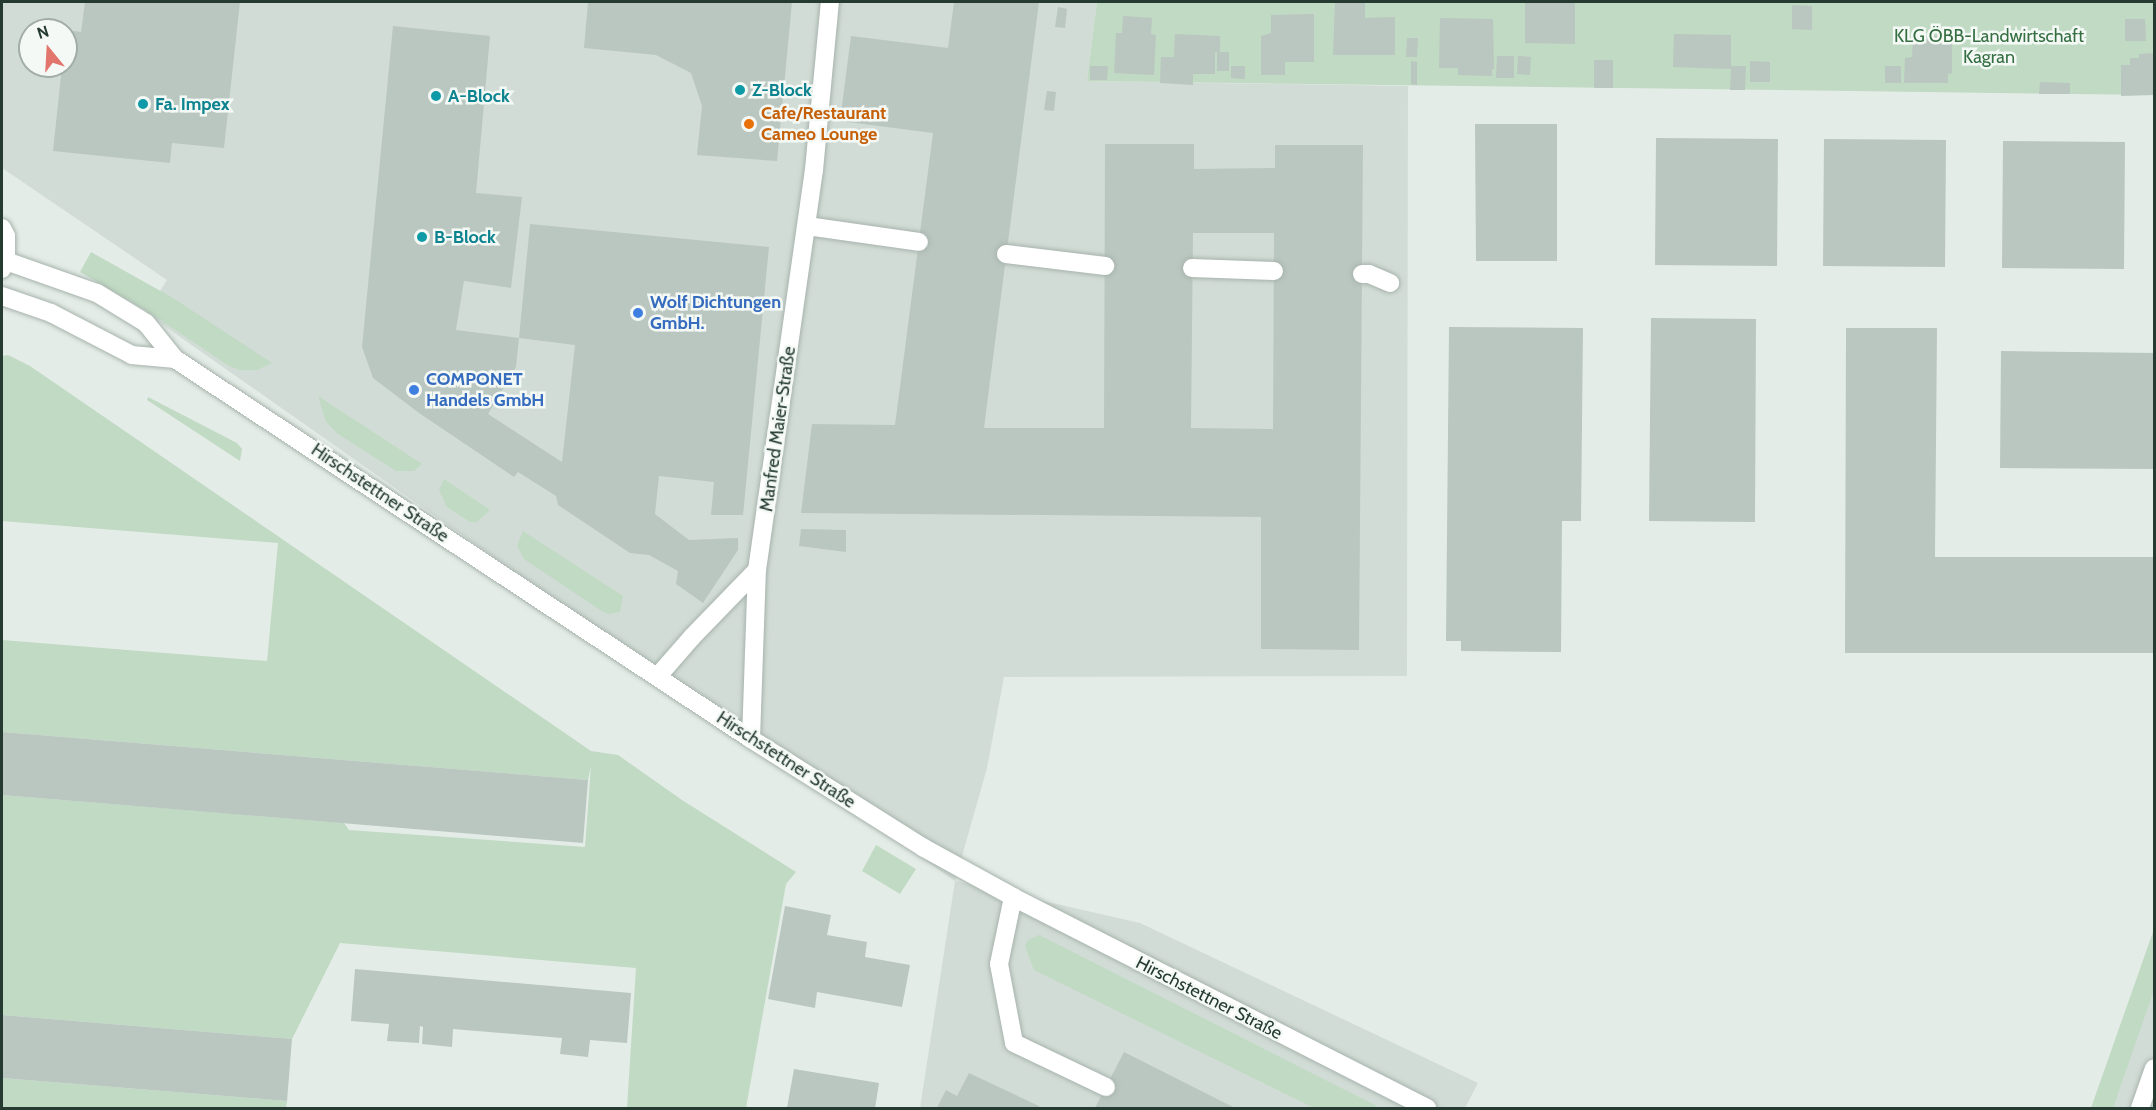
<!DOCTYPE html>
<meta charset="utf-8">
<style>
body{margin:0}
#map{position:relative;width:2156px;height:1110px;overflow:hidden;background:#e4ece7;font-family:Cabin,sans-serif}
div>[style]{position:absolute}
.built>*{inset:0;background:#d2dcd6}
.green>*{inset:0;background:#c0dac3}
.building>*{inset:0;background:#bac6c0}
.roads{filter:drop-shadow(0 0 2px #a7b3ad) drop-shadow(0 0 2px #a7b3ad)}
.service>*{height:18px;margin:-9px;padding:0 9px;transform-origin:9px;border-radius:9px;background:#fff}
.minor>*{height:18px;margin:-9px;padding:0 9px;transform-origin:9px;border-radius:9px;background:#fff}
.secondary>*{height:18px;margin:-9px;padding:0 9px;transform-origin:9px;border-radius:9px;background:#fff}
.dots>*{width:16px;height:16px;translate:-50% -50%;box-sizing:border-box;border:3px solid #f4f9f6;border-radius:50%}
span{translate:-50% -50%;white-space:nowrap;text-align:center;line-height:1.15;-webkit-text-stroke:5px #f4f9f6;paint-order:stroke}
.park-label{font-size:18px;color:#346e41}
.culture-label{font-size:18px;color:#0d838f;font-weight:700}
.left{translate:0 -50%;text-align:left}
.food-label{font-size:18px;color:#c56008;font-weight:700}
.shop-label{font-size:18px;color:#366cbe;font-weight:700}
.street-label{font-size:18px;color:#253b32}
.frame{position:absolute;inset:0;border:3px solid #253b32;pointer-events:none}
.north{position:absolute;left:18px;top:18px;width:60px;height:60px;box-sizing:border-box;background:#f4f9f6;border:2px solid #a1ada8;border-radius:50%;rotate:342deg;font-size:16px;font-weight:700;line-height:24px;text-align:center;color:#253b32}
.north::after{content:'';display:block;margin:auto;width:21px;height:27px;background:#e2766c;clip-path:polygon(50% 0,100% 100%,50% 72%,0 100%)}
</style>
<div id="map">
<div class="built">
<i style="clip-path:polygon(evenodd,2px 2px,1097px 2px,1087px 81px,1408px 86px,1407px 676px,1004px 677px,987px 768px,955px 881px,1140px 923px,1478px 1083px,1465px 1108px,920px 1108px,955px 881px,146px 313px,167px 280px,2px 168px,2px 2px,30px 30px,66px 30px,66px 66px,30px 66px,30px 30px)"></i>
<i style="clip-path:polygon(2154px 979px,2154px 1108px,2110px 1108px)"></i>
</div>
<div class="green">
<i style="clip-path:polygon(1097px 2px,2154px 2px,2154px 95px,1087px 81px)"></i>
<i style="clip-path:polygon(91px 252px,173px 298px,272px 363px,257px 370px,240px 370px,229px 366px,150px 313px,80px 272px)"></i>
<i style="clip-path:polygon(8px 355px,30px 366px,591px 751px,618px 755px,682px 800px,796px 872px,786px 884px,746px 1108px,627px 1108px,636px 968px,340px 943px,292px 1039px,2px 1015px,2px 795px,344px 823px,349px 830px,585px 847px,591px 766px,588px 780px,2px 732px,2px 640px,267px 661px,278px 543px,2px 521px,2px 356px)"></i>
<i style="clip-path:polygon(318px 396px,422px 464px,414px 471px,396px 471px,338px 434px,326px 422px)"></i>
<i style="clip-path:polygon(148px 397px,237px 443px,242px 449px,240px 461px,147px 400px)"></i>
<i style="clip-path:polygon(444px 479px,490px 510px,477px 522px,470px 522px,447px 507px,439px 490px)"></i>
<i style="clip-path:polygon(523px 531px,623px 596px,620px 612px,608px 614px,600px 610px,524px 559px,517px 546px)"></i>
<i style="clip-path:polygon(876px 845px,916px 869px,900px 894px,862px 871px)"></i>
<i style="clip-path:polygon(2154px 929px,2154px 990px,2113px 1108px,2091px 1108px)"></i>
<i style="clip-path:polygon(1039px 935px,1375px 1105px,1377px 1108px,1314px 1108px,1034px 970px,1025px 946px,1028px 940px)"></i>
<i style="clip-path:polygon(2px 1078px,287px 1101px,286px 1108px,2px 1108px)"></i>
</div>
<div class="building">
<i style="clip-path:polygon(85px 2px,240px 2px,224px 148px,172px 143px,170px 163px,53px 151px,62px 66px,66px 66px,66px 30px,81px 32px)"></i>
<i style="clip-path:polygon(588px 2px,792px 2px,777px 161px,697px 155px,702px 106px,691px 73px,656px 55px,584px 48px)"></i>
<i style="clip-path:polygon(evenodd,954px 2px,1039px 2px,984px 428px,1104px 428px,1105px 144px,1194px 144px,1194px 169px,1275px 168px,1275px 145px,1363px 145px,1359px 650px,1261px 649px,1261px 517px,801px 513px,812px 424px,895px 425px,933px 133px,840px 121px,851px 36px,948px 48px,954px 2px,1193px 233px,1274px 233px,1273px 429px,1191px 428px,1193px 233px)"></i>
<i style="clip-path:polygon(1525px 2px,1575px 2px,1575px 44px,1525px 43px)"></i>
<i style="clip-path:polygon(1335px 3px,1365px 3px,1365px 18px,1395px 17px,1395px 55px,1333px 55px)"></i>
<i style="clip-path:polygon(1792px 5px,1812px 6px,1812px 30px,1792px 29px)"></i>
<i style="clip-path:polygon(1058px 7px,1067px 9px,1065px 28px,1055px 27px)"></i>
<i style="clip-path:polygon(1314px 14px,1314px 62px,1285px 62px,1285px 75px,1261px 75px,1261px 36px,1271px 33px,1271px 15px)"></i>
<i style="clip-path:polygon(1123px 16px,1152px 18px,1151px 34px,1156px 35px,1154px 75px,1114px 73px,1116px 33px,1122px 33px)"></i>
<i style="clip-path:polygon(1440px 18px,1493px 19px,1494px 69px,1492px 69px,1492px 76px,1458px 75px,1458px 68px,1439px 68px)"></i>
<i style="clip-path:polygon(2125px 19px,2145px 19px,2146px 41px,2125px 41px)"></i>
<i style="clip-path:polygon(evenodd,393px 26px,490px 36px,476px 193px,522px 197px,511px 288px,464px 281px,456px 330px,519px 338px,530px 224px,769px 247px,743px 515px,711px 515px,714px 482px,659px 476px,655px 514px,689px 540px,738px 538px,738px 550px,703px 603px,676px 584px,678px 571px,649px 555px,630px 553px,558px 505px,556px 496px,518px 472px,514px 477px,419px 413px,373px 378px,362px 347px,393px 26px,519px 338px,575px 345px,562px 462px,488px 414px,516px 367px,519px 338px)"></i>
<i style="clip-path:polygon(1175px 34px,1220px 36px,1220px 52px,1229px 52px,1229px 71px,1217px 71px,1217px 52px,1215px 52px,1215px 74px,1193px 74px,1193px 85px,1160px 83px,1161px 57px,1174px 57px)"></i>
<i style="clip-path:polygon(1674px 34px,1731px 35px,1731px 66px,1746px 66px,1745px 90px,1730px 90px,1731px 69px,1673px 67px)"></i>
<i style="clip-path:polygon(1913px 36px,1952px 36px,1952px 73px,1948px 74px,1948px 83px,1904px 83px,1905px 58px,1912px 57px)"></i>
<i style="clip-path:polygon(1407px 38px,1418px 38px,1417px 57px,1406px 57px)"></i>
<i style="clip-path:polygon(2154px 53px,2154px 95px,2121px 96px,2121px 65px,2130px 65px,2130px 58px,2139px 58px,2139px 54px)"></i>
<i style="clip-path:polygon(1497px 56px,1514px 56px,1514px 78px,1496px 78px)"></i>
<i style="clip-path:polygon(1518px 56px,1531px 57px,1530px 75px,1517px 74px)"></i>
<i style="clip-path:polygon(1594px 60px,1613px 60px,1613px 88px,1594px 88px)"></i>
<i style="clip-path:polygon(1411px 61px,1417px 62px,1417px 85px,1411px 84px)"></i>
<i style="clip-path:polygon(1750px 61px,1770px 62px,1770px 82px,1750px 82px)"></i>
<i style="clip-path:polygon(1090px 66px,1108px 66px,1107px 80px,1090px 80px)"></i>
<i style="clip-path:polygon(1231px 66px,1245px 66px,1245px 79px,1231px 78px)"></i>
<i style="clip-path:polygon(1885px 66px,1901px 66px,1901px 83px,1885px 83px)"></i>
<i style="clip-path:polygon(2040px 82px,2070px 83px,2070px 94px,2039px 94px)"></i>
<i style="clip-path:polygon(1047px 91px,1056px 92px,1054px 111px,1044px 110px)"></i>
<i style="clip-path:polygon(1475px 124px,1557px 124px,1557px 261px,1476px 261px)"></i>
<i style="clip-path:polygon(1656px 138px,1778px 139px,1777px 266px,1655px 265px)"></i>
<i style="clip-path:polygon(1824px 139px,1946px 140px,1945px 267px,1823px 266px)"></i>
<i style="clip-path:polygon(2003px 141px,2125px 142px,2124px 269px,2002px 268px)"></i>
<i style="clip-path:polygon(1651px 318px,1756px 319px,1755px 522px,1649px 521px)"></i>
<i style="clip-path:polygon(1449px 327px,1583px 328px,1581px 521px,1562px 521px,1561px 652px,1461px 651px,1461px 641px,1446px 641px)"></i>
<i style="clip-path:polygon(1846px 328px,1937px 328px,1935px 557px,2154px 557px,2154px 653px,1845px 653px)"></i>
<i style="clip-path:polygon(2001px 351px,2154px 353px,2154px 469px,2000px 468px)"></i>
<i style="clip-path:polygon(801px 529px,846px 530px,846px 552px,799px 546px)"></i>
<i style="clip-path:polygon(2px 732px,588px 780px,583px 843px,2px 795px)"></i>
<i style="clip-path:polygon(785px 906px,831px 915px,827px 935px,867px 942px,865px 957px,910px 965px,902px 1007px,817px 992px,815px 1008px,768px 999px)"></i>
<i style="clip-path:polygon(355px 969px,631px 993px,627px 1043px,590px 1040px,588px 1057px,560px 1054px,562px 1038px,453px 1029px,452px 1047px,422px 1044px,423px 1027px,420px 1026px,419px 1043px,387px 1041px,389px 1024px,351px 1021px)"></i>
<i style="clip-path:polygon(2px 1015px,292px 1039px,287px 1101px,2px 1078px)"></i>
<i style="clip-path:polygon(1124px 1052px,1233px 1107px,1095px 1108px)"></i>
<i style="clip-path:polygon(794px 1069px,879px 1083px,875px 1108px,787px 1108px)"></i>
<i style="clip-path:polygon(969px 1073px,1039px 1106px,1038px 1108px,937px 1108px,946px 1090px,957px 1096px)"></i>
</div>
<div class="roads">
<div class="service">
<i style="left:807px;top:226px;width:113px;rotate:8.1deg"></i>
<i style="left:1006px;top:254px;width:100px;rotate:6.9deg"></i>
<i style="left:1192px;top:268px;width:82px;rotate:2.1deg"></i>
<i style="left:1362px;top:274px;width:7px"></i>
<i style="left:1369px;top:274px;width:23px;rotate:23deg"></i>
<i style="left:658px;top:676px;width:52px;rotate:-48.9deg"></i>
<i style="left:692px;top:637px;width:93px;rotate:-45.9deg"></i>
<i style="left:751px;top:739px;width:169px;rotate:-88deg"></i>
<i style="left:757px;top:570px;width:404px;rotate:-81.9deg"></i>
<i style="left:814px;top:170px;width:169px;rotate:-84.6deg"></i>
<i style="left:1013px;top:897px;width:68px;rotate:101.8deg"></i>
<i style="left:999px;top:964px;width:80px;rotate:79.2deg"></i>
<i style="left:1014px;top:1043px;width:102px;rotate:25.6deg"></i>
</div>
<div class="minor">
<i style="left:2140px;top:1108px;width:42px;rotate:-70.7deg"></i>
</div>
<div class="secondary">
<i style="left:2px;top:228px;width:9px;rotate:63deg"></i>
<i style="left:6px;top:236px;width:25px;rotate:90deg"></i>
<i style="left:6px;top:261px;width:9px;rotate:117deg"></i>
<i style="left:6px;top:261px;width:96px;rotate:19.4deg"></i>
<i style="left:97px;top:293px;width:57px;rotate:31.5deg"></i>
<i style="left:146px;top:323px;width:46px;rotate:51.1deg"></i>
<i style="left:175px;top:359px;width:690px;rotate:33.41deg"></i>
<i style="left:751px;top:739px;width:204px;rotate:32.2deg"></i>
<i style="left:924px;top:848px;width:102px;rotate:28.8deg"></i>
<i style="left:1013px;top:897px;width:465px;rotate:27deg"></i>
<i style="left:2px;top:296px;width:52px;rotate:19.1deg"></i>
<i style="left:51px;top:313px;width:91px;rotate:27.4deg"></i>
<i style="left:132px;top:355px;width:43px;rotate:5.3deg"></i>
</div>
</div>
<div class="dots">
<i style="left:740px;top:90px;background:#0f9aa8"></i>
<i style="left:436px;top:96px;background:#0f9aa8"></i>
<i style="left:143px;top:104px;background:#0f9aa8"></i>
<i style="left:749px;top:124px;background:#e8710a"></i>
<i style="left:422px;top:237px;background:#0f9aa8"></i>
<i style="left:638px;top:313px;background:#3f7fe0"></i>
<i style="left:414px;top:390px;background:#3f7fe0"></i>
</div>
<div class="park-label">
<span style="left:1989px;top:47px">KLG ÖBB-Landwirtschaft<br>Kagran</span>
</div>
<div class="culture-label">
<span class="left" style="left:752px;top:90px">Z-Block</span>
<span class="left" style="left:448px;top:96px">A-Block</span>
<span class="left" style="left:155px;top:104px">Fa. Impex</span>
<span class="left" style="left:434px;top:237px">B-Block</span>
</div>
<div class="food-label">
<span class="left" style="left:761px;top:124px">Cafe/Restaurant<br>Cameo Lounge</span>
</div>
<div class="shop-label">
<span class="left" style="left:650px;top:313px">Wolf Dichtungen<br>GmbH.</span>
<span class="left" style="left:426px;top:390px">COMPONET<br>Handels GmbH</span>
</div>
<div class="street-label">
<span style="left:778px;top:429px;rotate:-82deg">Manfred Maier-Straße</span>
<span style="left:380px;top:493px;rotate:34deg">Hirschstettner Straße</span>
<span style="left:786px;top:760px;rotate:33deg">Hirschstettner Straße</span>
<span style="left:1209px;top:998px;rotate:27deg">Hirschstettner Straße</span>
</div>
<div class="frame"></div>
<div class="north">N</div>
</div>
